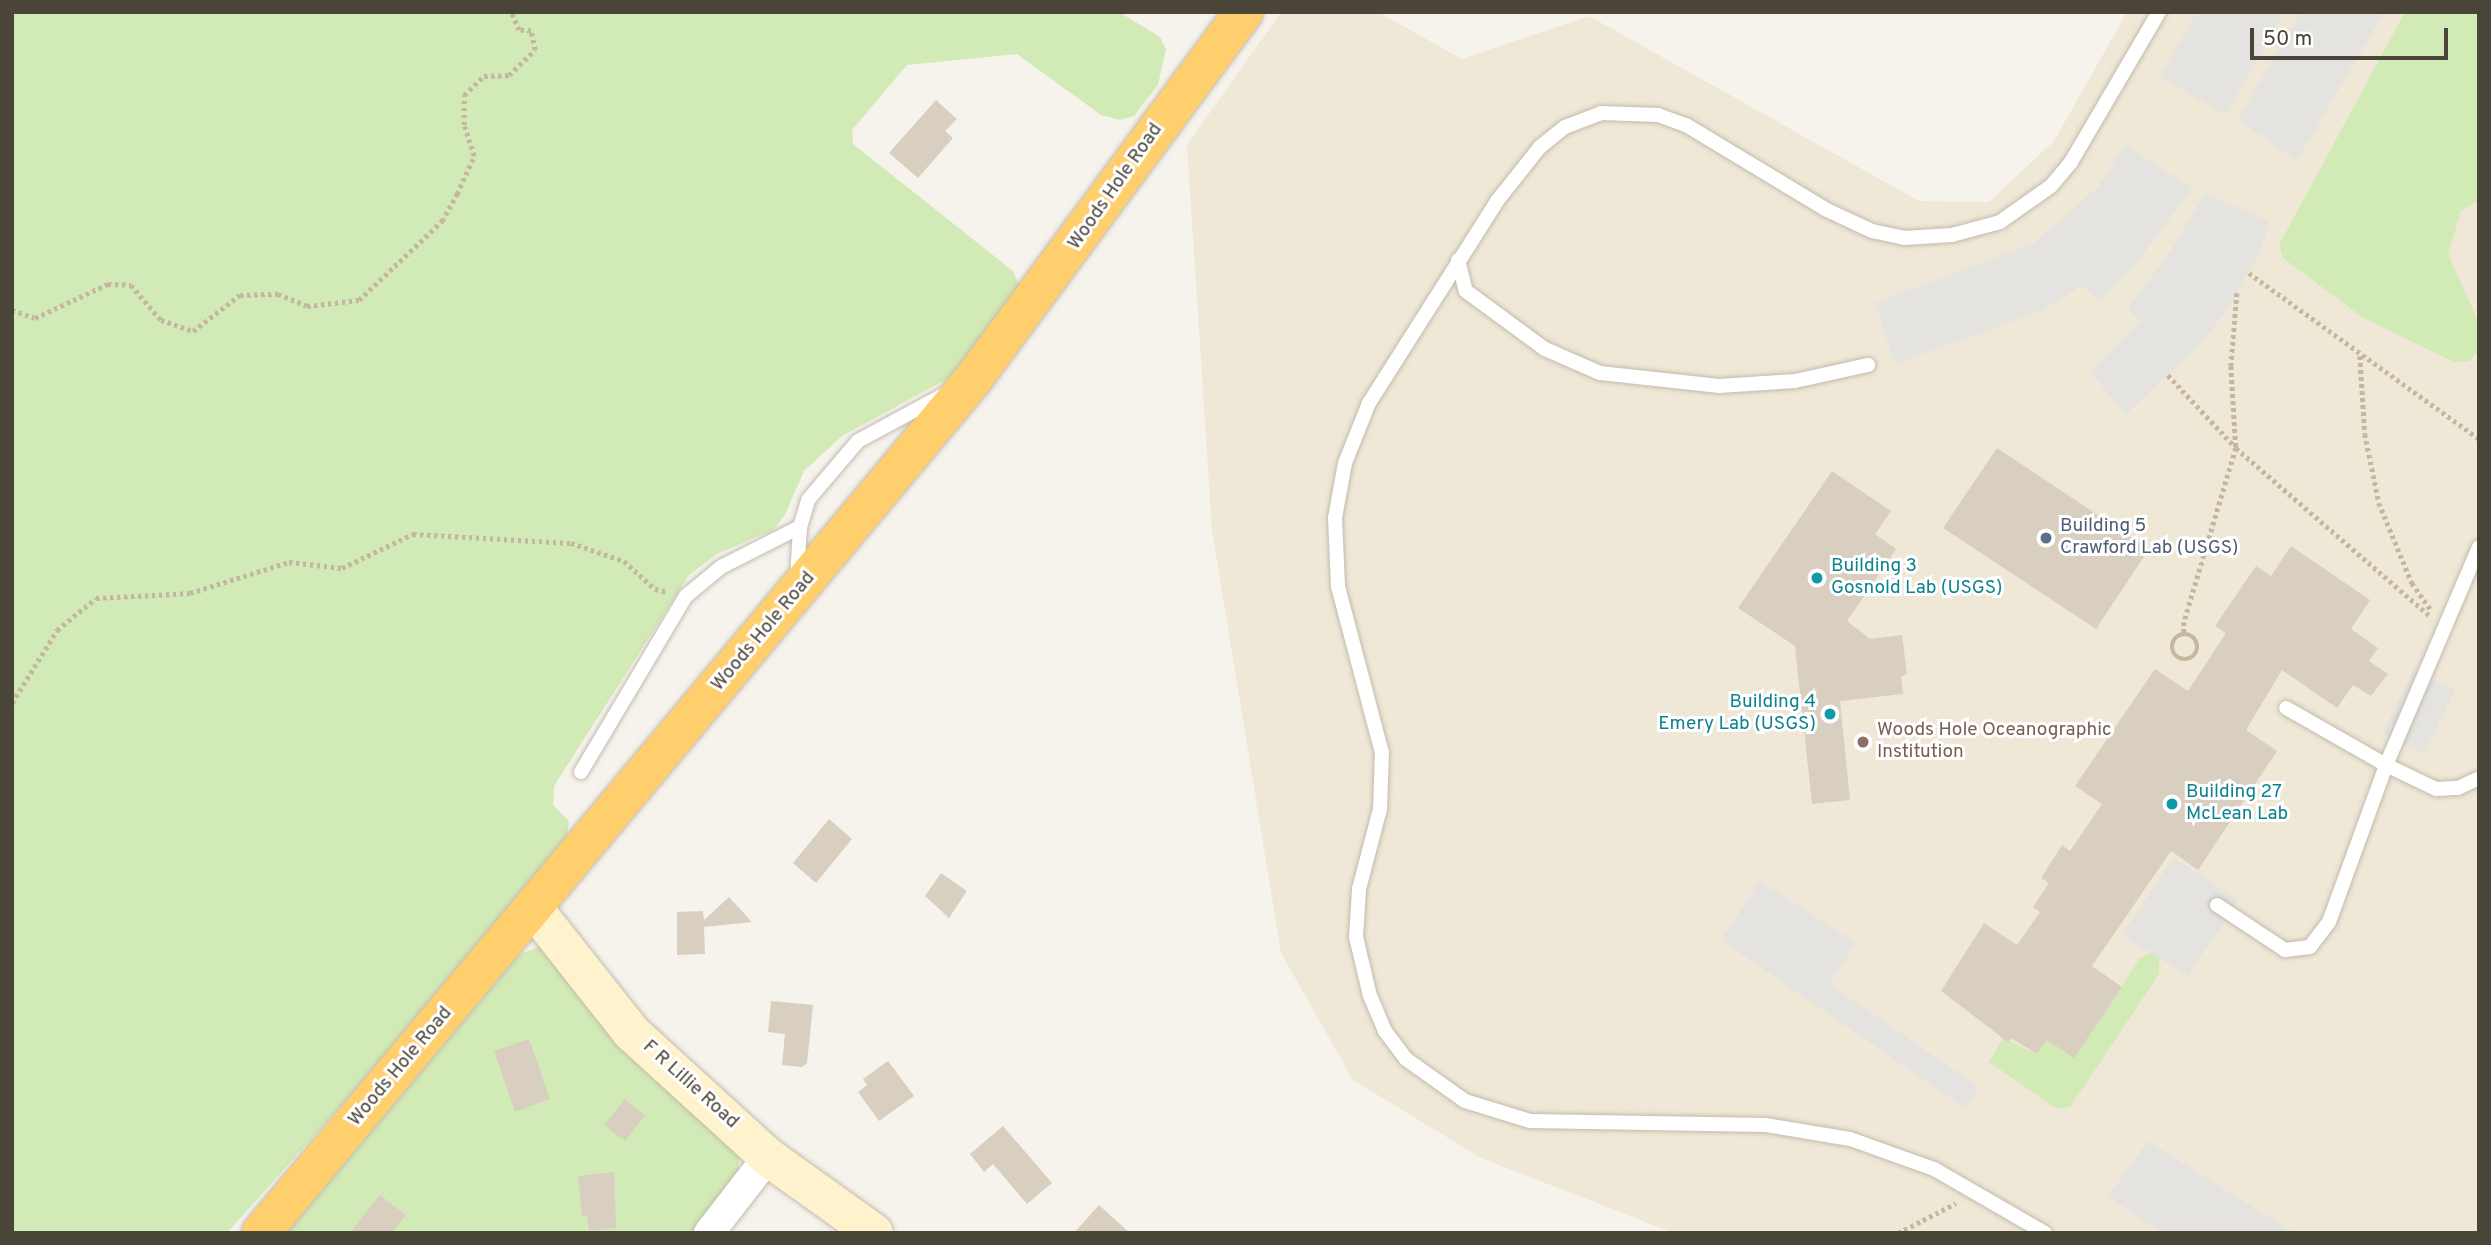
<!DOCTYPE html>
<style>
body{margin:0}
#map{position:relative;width:2491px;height:1245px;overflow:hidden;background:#f6f3ec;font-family:Overpass,sans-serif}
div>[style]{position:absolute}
.education>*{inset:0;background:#efe8d6}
.green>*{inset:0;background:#d2eab5}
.parking>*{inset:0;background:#e5e3e0}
.building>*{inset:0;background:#d8cfc1}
.path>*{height:4.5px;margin-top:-2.25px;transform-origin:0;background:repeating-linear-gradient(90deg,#c4b79f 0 3.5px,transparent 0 7px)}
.path>.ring{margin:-2.25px;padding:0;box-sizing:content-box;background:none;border:4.5px solid #c4b79f;border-radius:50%}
.roads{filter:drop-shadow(0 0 2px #c2bbae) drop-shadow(0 0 2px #c2bbae)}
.lane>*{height:14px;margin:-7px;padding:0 7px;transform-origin:7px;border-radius:7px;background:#fff}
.street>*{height:30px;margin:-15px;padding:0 15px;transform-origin:15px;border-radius:15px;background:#fff}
.secondary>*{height:38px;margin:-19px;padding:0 19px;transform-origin:19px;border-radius:19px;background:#fff3cd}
.highway>*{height:38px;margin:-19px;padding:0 19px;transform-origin:19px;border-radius:19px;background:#ffcf6e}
.dots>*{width:19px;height:19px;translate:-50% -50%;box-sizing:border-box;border:4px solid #fff;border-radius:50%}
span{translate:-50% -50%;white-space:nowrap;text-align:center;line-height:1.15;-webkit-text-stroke:6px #fff;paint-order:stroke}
.street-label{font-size:19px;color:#4b4439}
.service-label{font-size:19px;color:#4e5e75}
.left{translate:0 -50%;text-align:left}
.culture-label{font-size:19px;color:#0d838f}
.right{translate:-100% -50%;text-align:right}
.education-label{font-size:19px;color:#785e54}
.frame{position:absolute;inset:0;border:14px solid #4b4439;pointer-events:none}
.scale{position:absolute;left:2250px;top:28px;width:198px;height:32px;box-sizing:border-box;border:4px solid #4b4439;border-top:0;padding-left:9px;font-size:21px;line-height:24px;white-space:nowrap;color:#4b4439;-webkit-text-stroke:5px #fff;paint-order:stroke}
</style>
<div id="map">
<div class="education">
<i style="clip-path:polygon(1281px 12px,1378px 12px,1462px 59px,1589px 16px,1919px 201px,1989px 202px,2054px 141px,2127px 12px,2479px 12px,2479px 1233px,1674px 1233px,1481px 1158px,1353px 1080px,1281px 953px,1212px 530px,1187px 145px)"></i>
</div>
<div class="green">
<i style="clip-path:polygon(12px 12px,1119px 12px,1160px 37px,1166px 49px,1158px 85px,1134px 116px,1120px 120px,1101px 115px,1017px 54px,907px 65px,852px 130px,853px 144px,1013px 271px,1019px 284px,1016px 296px,954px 375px,842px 436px,804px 471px,785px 515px,773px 530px,717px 554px,689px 575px,554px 786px,553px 805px,569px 821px,566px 846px,413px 1025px,227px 1233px,12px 1233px)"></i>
<i style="clip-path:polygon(2405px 12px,2479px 12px,2479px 200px,2461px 211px,2448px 254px,2478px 321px,2479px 351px,2469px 361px,2454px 362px,2362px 317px,2283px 258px,2279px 245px)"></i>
<i style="clip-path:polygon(540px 946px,739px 1152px,739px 1180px,698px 1233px,286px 1233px,519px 955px)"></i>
<i style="clip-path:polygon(2153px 952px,2159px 956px,2159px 974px,2070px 1107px,2057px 1109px,1989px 1062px,2003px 1038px,2036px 1054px,2047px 1040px,2121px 987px,2140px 958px)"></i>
</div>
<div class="parking">
<i style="clip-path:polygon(2197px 12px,2284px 12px,2226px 115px,2160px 77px)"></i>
<i style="clip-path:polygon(2300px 12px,2384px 12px,2297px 161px,2238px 120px)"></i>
<i style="clip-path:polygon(2125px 145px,2192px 188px,2137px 263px,2099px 300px,2081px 286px,2041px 311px,1895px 364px,1875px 303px,2034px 243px,2098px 187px)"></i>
<i style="clip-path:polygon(2205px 193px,2269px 222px,2261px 251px,2225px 313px,2195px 350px,2126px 414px,2090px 372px,2141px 322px,2128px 308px,2168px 255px)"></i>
<i style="clip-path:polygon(2413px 670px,2455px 690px,2424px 754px,2383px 733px)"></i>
<i style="clip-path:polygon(2173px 858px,2239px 900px,2188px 976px,2122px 935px)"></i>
<i style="clip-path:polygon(1760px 881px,1856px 943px,1829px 984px,1979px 1087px,1965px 1108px,1721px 940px)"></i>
<i style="clip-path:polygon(2148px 1141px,2294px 1233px,2161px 1233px,2108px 1196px)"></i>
</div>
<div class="building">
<i style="clip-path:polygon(936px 100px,957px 119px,945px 131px,953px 138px,918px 178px,889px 153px)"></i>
<i style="clip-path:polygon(1997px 448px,2149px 549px,2096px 629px,1943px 528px)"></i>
<i style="clip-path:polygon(1832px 471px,1891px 511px,1875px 534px,1896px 549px,1847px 621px,1870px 639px,1902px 635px,1907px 674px,1901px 677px,1903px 694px,1840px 701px,1850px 800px,1812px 804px,1795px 646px,1738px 608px)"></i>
<i style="clip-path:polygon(2291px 546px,2370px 600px,2351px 629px,2378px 648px,2369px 661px,2388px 674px,2371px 696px,2353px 685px,2337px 708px,2282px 670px,2246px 730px,2277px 751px,2198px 870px,2171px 851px,2092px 966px,2122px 987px,2074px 1058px,2047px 1040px,2037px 1054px,2011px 1038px,2008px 1042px,1941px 991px,1984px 923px,2017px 945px,2040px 912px,2033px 907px,2049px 883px,2041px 878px,2062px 845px,2070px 851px,2102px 804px,2075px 786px,2155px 669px,2188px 691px,2226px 633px,2215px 626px,2256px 566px,2271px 576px)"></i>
<i style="clip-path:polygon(829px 819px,852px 839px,816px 883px,793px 863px)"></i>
<i style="clip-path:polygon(941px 873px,967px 891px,949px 918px,925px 896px)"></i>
<i style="clip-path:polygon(729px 897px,752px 922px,704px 927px,705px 954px,677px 955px,677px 912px,703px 911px,704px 920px)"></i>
<i style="clip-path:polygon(771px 1001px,813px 1005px,807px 1063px,802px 1067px,782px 1065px,785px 1034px,768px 1032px)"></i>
<i style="clip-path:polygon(529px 1039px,550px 1099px,515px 1112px,494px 1051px)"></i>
<i style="clip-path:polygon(888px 1061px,914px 1096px,879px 1121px,858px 1092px,867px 1085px,863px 1079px)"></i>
<i style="clip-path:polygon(625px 1099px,645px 1115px,625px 1141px,604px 1125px)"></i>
<i style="clip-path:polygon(1003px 1126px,1052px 1183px,1027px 1204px,993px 1164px,984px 1172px,970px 1154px)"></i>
<i style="clip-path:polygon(614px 1172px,616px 1228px,589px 1231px,587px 1215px,582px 1216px,578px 1176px)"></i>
<i style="clip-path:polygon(380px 1195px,406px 1215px,392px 1233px,350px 1233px)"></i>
<i style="clip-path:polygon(1099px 1205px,1130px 1233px,1074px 1233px)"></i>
</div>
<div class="path">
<i style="left:2249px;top:273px;width:284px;rotate:35.8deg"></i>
<i style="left:2237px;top:293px;width:73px;rotate:94.7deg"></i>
<i style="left:2231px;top:366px;width:82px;rotate:86.5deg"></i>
<i style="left:2236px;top:448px;width:255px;rotate:40.9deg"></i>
<i style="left:12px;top:310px;width:24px;rotate:19deg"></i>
<i style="left:35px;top:318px;width:81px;rotate:-25deg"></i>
<i style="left:108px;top:284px;width:23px;rotate:2deg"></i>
<i style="left:131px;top:285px;width:46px;rotate:49.4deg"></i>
<i style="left:161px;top:320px;width:34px;rotate:19deg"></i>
<i style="left:193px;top:331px;width:59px;rotate:-37.5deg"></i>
<i style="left:240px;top:295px;width:38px;rotate:-2deg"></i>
<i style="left:278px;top:294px;width:31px;rotate:22deg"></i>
<i style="left:307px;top:306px;width:52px;rotate:-6.6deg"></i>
<i style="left:359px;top:300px;width:115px;rotate:-43.6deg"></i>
<i style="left:442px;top:221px;width:31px;rotate:-61deg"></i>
<i style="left:457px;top:194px;width:42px;rotate:-65.9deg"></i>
<i style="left:474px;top:156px;width:33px;rotate:-108deg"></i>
<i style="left:464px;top:125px;width:30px;rotate:-90deg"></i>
<i style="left:464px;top:95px;width:28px;rotate:-44deg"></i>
<i style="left:484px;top:76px;width:25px;rotate:-2deg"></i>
<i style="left:509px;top:75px;width:36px;rotate:-44deg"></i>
<i style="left:535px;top:50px;width:19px;rotate:-102deg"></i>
<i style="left:531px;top:31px;width:12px;rotate:-175deg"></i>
<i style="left:519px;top:30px;width:20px;rotate:-114deg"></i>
<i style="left:2360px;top:356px;width:78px;rotate:86.3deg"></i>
<i style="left:2365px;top:434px;width:70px;rotate:78.5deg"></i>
<i style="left:2379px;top:503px;width:87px;rotate:67.6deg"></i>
<i style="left:2412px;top:583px;width:33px;rotate:55deg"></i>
<i style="left:2168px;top:375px;width:100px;rotate:47deg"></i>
<i style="left:2236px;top:448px;width:182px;rotate:106.6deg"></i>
<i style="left:2184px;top:622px;width:13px;rotate:90deg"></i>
<i class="ring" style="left:2172px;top:634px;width:21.5px;height:21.5px"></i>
<i style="left:12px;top:703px;width:86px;rotate:-58.3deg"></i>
<i style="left:57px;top:630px;width:50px;rotate:-39.4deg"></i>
<i style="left:96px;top:598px;width:94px;rotate:-3deg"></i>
<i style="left:190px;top:593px;width:104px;rotate:-17.4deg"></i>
<i style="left:289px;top:562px;width:53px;rotate:6.5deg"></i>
<i style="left:342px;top:568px;width:79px;rotate:-25.6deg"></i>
<i style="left:413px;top:534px;width:158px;rotate:3.3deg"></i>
<i style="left:571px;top:543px;width:56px;rotate:18.8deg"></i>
<i style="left:624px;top:561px;width:42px;rotate:42.1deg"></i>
<i style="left:655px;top:589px;width:13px;rotate:13deg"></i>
<i style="left:1898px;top:1233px;width:65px;rotate:-27.3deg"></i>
</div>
<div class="roads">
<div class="lane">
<i style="left:1458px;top:260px;width:32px;rotate:76deg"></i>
<i style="left:1466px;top:291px;width:98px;rotate:36.3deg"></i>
<i style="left:1545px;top:349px;width:60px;rotate:23.6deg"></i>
<i style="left:1600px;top:373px;width:120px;rotate:6.2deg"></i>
<i style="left:1719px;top:386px;width:76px;rotate:-3.8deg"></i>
<i style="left:1795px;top:381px;width:75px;rotate:-12.4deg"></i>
<i style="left:2479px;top:547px;width:237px;rotate:113.1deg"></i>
<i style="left:2386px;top:765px;width:55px;rotate:25.6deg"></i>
<i style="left:2436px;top:789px;width:22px;rotate:-3deg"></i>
<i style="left:2458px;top:788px;width:23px;rotate:-25deg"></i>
<i style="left:797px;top:578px;width:51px;rotate:-86.6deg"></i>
<i style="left:581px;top:772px;width:205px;rotate:-59.2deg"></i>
<i style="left:686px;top:596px;width:45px;rotate:-39.6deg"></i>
<i style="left:721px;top:567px;width:89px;rotate:-26.9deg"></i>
<i style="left:800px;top:527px;width:28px;rotate:-73deg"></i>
<i style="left:808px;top:500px;width:77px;rotate:-49.7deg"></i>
<i style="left:858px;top:441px;width:99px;rotate:-28.4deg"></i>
<i style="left:2217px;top:905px;width:82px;rotate:33.5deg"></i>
<i style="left:2285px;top:950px;width:25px;rotate:-7deg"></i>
<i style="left:2310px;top:947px;width:31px;rotate:-53deg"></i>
<i style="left:2329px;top:922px;width:167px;rotate:-70deg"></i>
<i style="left:2386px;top:765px;width:115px;rotate:-150.3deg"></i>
<i style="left:2045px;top:1233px;width:128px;rotate:-150deg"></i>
<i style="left:1934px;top:1169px;width:89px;rotate:-160.3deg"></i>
<i style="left:1850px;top:1139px;width:86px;rotate:-170.6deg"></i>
<i style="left:1765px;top:1125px;width:235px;rotate:-179deg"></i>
<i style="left:1530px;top:1121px;width:68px;rotate:-162.9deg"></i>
<i style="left:1465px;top:1101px;width:72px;rotate:-144.6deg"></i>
<i style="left:1406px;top:1059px;width:35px;rotate:-127deg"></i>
<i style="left:1385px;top:1031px;width:38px;rotate:-113deg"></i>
<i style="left:1370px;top:996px;width:61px;rotate:-103.3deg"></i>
<i style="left:1356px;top:937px;width:48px;rotate:-86.4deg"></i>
<i style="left:1359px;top:889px;width:83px;rotate:-75.3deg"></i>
<i style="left:1380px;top:809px;width:56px;rotate:-88deg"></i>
<i style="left:1382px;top:753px;width:173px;rotate:-104.8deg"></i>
<i style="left:1338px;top:586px;width:68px;rotate:-92.5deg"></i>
<i style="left:1335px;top:518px;width:56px;rotate:-79.7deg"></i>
<i style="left:1345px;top:463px;width:65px;rotate:-68.2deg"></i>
<i style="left:1369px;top:403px;width:239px;rotate:-57.6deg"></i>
<i style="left:1497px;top:201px;width:69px;rotate:-51.5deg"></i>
<i style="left:1540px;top:147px;width:32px;rotate:-39deg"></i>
<i style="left:1565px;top:127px;width:39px;rotate:-21deg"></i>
<i style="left:1601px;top:113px;width:57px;rotate:2deg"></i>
<i style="left:1658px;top:115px;width:30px;rotate:20deg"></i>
<i style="left:1686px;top:125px;width:165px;rotate:31.1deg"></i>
<i style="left:1827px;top:210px;width:50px;rotate:25deg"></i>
<i style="left:1872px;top:231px;width:33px;rotate:12deg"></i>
<i style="left:1904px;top:238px;width:48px;rotate:-3.6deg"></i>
<i style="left:1952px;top:235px;width:50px;rotate:-15.2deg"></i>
<i style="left:2000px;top:222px;width:62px;rotate:-35.2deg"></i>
<i style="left:2051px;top:186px;width:31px;rotate:-50deg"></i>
<i style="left:2071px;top:162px;width:174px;rotate:-59.6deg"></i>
</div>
<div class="street">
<i style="left:709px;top:1233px;width:96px;rotate:-52.2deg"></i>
</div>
<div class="secondary">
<i style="left:534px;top:909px;width:157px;rotate:51.7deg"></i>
<i style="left:631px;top:1032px;width:185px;rotate:42.4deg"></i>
<i style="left:768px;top:1157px;width:130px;rotate:35.6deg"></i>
</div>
<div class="highway">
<i style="left:261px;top:1233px;width:1113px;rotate:-50.17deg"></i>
<i style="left:974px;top:378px;width:455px;rotate:-53.6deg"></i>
</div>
</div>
<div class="dots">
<i style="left:2046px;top:538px;background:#5c6f8a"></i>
<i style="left:1817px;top:578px;background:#0f9aa8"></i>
<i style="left:1830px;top:714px;background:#0f9aa8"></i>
<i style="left:1863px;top:742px;background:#8d6e63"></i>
<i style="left:2172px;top:804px;background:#0f9aa8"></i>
</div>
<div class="street-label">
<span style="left:1116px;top:187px;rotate:-55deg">Woods Hole Road</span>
<span style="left:764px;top:632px;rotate:-50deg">Woods Hole Road</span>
<span style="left:401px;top:1067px;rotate:-50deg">Woods Hole Road</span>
<span style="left:690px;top:1085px;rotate:42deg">F R Lillie Road</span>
</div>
<div class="service-label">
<span class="left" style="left:2060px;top:538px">Building 5<br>Crawford Lab (USGS)</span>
</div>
<div class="culture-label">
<span class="left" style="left:1831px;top:578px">Building 3<br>Gosnold Lab (USGS)</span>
<span class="right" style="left:1816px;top:714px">Building 4<br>Emery Lab (USGS)</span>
<span class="left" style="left:2186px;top:804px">Building 27<br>McLean Lab</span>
</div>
<div class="education-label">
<span class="left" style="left:1877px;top:742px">Woods Hole Oceanographic<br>Institution</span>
</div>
<div class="frame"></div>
<div class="scale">50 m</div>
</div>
